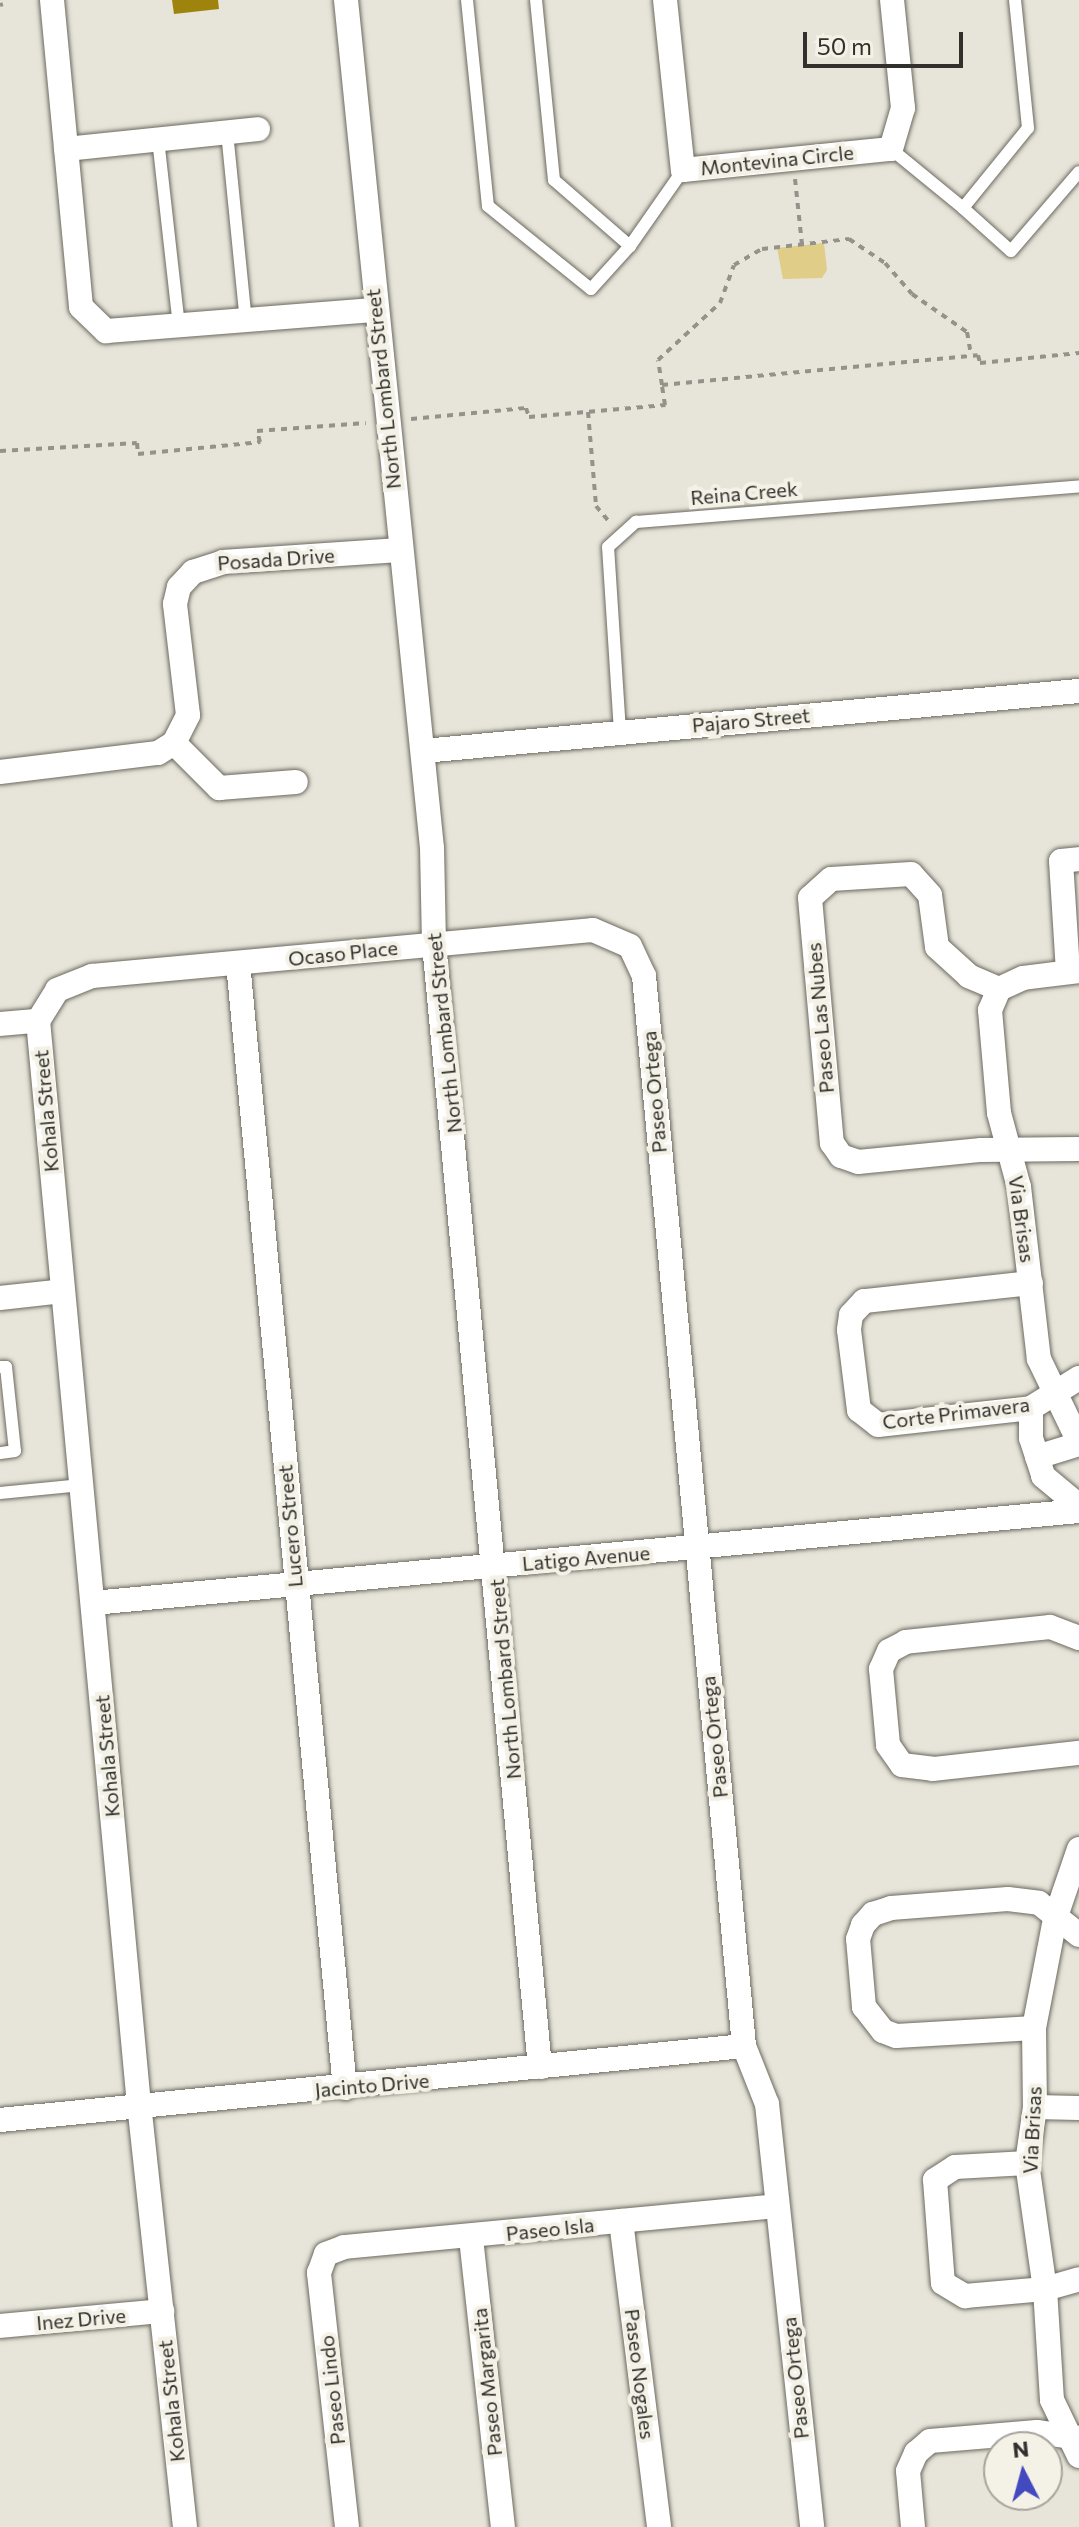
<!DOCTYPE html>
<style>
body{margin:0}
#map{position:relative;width:1079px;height:2527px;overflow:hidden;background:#e7e4d9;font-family:Commissioner,sans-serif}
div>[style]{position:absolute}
.green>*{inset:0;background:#e0cd87}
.water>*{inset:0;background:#9e840c}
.path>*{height:4px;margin-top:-2px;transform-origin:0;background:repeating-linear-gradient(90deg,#94928a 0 6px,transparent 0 12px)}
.roads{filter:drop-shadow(0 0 2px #6c6a60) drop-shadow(0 0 2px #6c6a60)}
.service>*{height:12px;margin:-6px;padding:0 6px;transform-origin:6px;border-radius:6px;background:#fff}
.minor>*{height:24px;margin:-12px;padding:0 12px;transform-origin:12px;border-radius:12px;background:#fff}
span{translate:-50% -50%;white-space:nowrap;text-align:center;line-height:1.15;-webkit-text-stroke:8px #f4f1e7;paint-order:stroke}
.street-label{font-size:20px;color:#31302c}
.north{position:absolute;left:983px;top:2431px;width:80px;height:80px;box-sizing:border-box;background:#f4f1e7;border:2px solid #a6a49c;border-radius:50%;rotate:354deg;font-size:22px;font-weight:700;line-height:32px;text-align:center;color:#31302c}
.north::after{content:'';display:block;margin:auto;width:28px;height:36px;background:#4349be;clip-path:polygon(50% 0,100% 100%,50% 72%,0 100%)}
.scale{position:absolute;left:803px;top:32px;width:160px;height:36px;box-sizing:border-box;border:4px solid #31302c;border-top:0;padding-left:10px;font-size:24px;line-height:28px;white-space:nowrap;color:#31302c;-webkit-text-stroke:6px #f4f1e7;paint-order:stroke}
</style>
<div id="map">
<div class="green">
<i style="clip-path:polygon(824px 243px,827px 270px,822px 278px,783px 279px,777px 248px)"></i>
</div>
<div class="water">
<i style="clip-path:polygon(172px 0,218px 0,219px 9px,174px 14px)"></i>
</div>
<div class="path">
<i style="left:0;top:5px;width:3px;rotate:-18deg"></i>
<i style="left:795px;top:179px;width:66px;rotate:83.9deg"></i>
<i style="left:662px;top:385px;width:25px;rotate:-99deg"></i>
<i style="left:658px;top:360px;width:84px;rotate:-42.6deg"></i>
<i style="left:720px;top:303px;width:40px;rotate:-69.8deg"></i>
<i style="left:734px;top:265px;width:32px;rotate:-30deg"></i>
<i style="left:762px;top:249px;width:88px;rotate:-6.6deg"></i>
<i style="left:849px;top:239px;width:43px;rotate:33.7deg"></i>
<i style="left:885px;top:263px;width:41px;rotate:48.9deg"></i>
<i style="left:912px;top:294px;width:67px;rotate:34.6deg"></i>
<i style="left:967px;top:332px;width:23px;rotate:80deg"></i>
<i style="left:588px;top:412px;width:94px;rotate:85.1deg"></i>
<i style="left:596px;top:506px;width:23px;rotate:50deg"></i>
<i style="left:411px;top:419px;width:116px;rotate:-5.5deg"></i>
<i style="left:526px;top:408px;width:9px;rotate:72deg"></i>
<i style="left:529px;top:417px;width:137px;rotate:-5deg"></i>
<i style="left:665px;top:405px;width:20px;rotate:-99deg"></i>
<i style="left:662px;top:385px;width:317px;rotate:-5.4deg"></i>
<i style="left:978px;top:355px;width:8px;rotate:76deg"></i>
<i style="left:980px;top:363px;width:100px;rotate:-5.8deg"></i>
<i style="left:0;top:451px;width:137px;rotate:-3.3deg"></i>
<i style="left:137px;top:443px;width:11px;rotate:85deg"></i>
<i style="left:138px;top:454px;width:123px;rotate:-5.6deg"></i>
<i style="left:260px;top:442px;width:11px;rotate:-105deg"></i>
<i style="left:257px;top:431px;width:109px;rotate:-4.2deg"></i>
</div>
<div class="roads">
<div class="service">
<i style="left:467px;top:0;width:207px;rotate:84.2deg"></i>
<i style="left:488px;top:206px;width:132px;rotate:38.9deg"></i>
<i style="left:591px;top:289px;width:58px;rotate:-47.8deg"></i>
<i style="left:536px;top:0;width:181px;rotate:84.3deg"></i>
<i style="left:554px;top:180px;width:101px;rotate:41deg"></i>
<i style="left:630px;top:246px;width:93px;rotate:-55.1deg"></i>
<i style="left:227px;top:132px;width:191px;rotate:84.3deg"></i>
<i style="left:158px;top:139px;width:189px;rotate:83.6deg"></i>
<i style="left:891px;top:149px;width:93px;rotate:39.3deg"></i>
<i style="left:963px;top:208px;width:103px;rotate:-50.9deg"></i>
<i style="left:1028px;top:128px;width:129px;rotate:-95.8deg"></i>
<i style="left:963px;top:208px;width:64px;rotate:41.9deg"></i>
<i style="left:1011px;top:251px;width:104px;rotate:-49.3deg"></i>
<i style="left:620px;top:732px;width:185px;rotate:-93.7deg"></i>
<i style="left:608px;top:547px;width:38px;rotate:-42deg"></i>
<i style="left:636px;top:522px;width:444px;rotate:-4.6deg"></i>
<i style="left:0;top:1367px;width:6px"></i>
<i style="left:6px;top:1367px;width:84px;rotate:83.9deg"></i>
<i style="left:15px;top:1451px;width:15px;rotate:172deg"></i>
<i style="left:0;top:1493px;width:82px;rotate:-5.6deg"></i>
</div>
<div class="minor">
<i style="left:52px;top:0;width:308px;rotate:84.6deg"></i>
<i style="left:81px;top:307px;width:35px;rotate:44deg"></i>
<i style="left:106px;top:331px;width:269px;rotate:-4.5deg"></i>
<i style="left:346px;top:0;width:852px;rotate:84.21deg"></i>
<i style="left:432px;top:848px;width:96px;rotate:88.8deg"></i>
<i style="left:434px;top:944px;width:1128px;rotate:84.61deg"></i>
<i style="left:665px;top:0;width:171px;rotate:84deg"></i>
<i style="left:683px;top:170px;width:209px;rotate:-5.8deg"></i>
<i style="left:891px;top:149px;width:43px;rotate:-73.7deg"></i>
<i style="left:903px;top:108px;width:109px;rotate:-95.8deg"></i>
<i style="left:66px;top:149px;width:193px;rotate:-5.9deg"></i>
<i style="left:174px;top:743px;width:31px;rotate:-63deg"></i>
<i style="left:188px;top:715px;width:112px;rotate:-96.7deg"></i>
<i style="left:175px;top:604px;width:17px;rotate:-77deg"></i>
<i style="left:179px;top:587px;width:21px;rotate:-47deg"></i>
<i style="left:193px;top:572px;width:32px;rotate:-18deg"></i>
<i style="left:223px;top:562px;width:176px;rotate:-3.9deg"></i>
<i style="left:423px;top:751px;width:659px;rotate:-5.23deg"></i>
<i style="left:0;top:772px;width:159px;rotate:-6.9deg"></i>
<i style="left:158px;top:753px;width:19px;rotate:-32deg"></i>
<i style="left:174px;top:743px;width:64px;rotate:45deg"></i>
<i style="left:219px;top:788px;width:77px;rotate:-4.5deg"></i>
<i style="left:238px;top:963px;width:1130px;rotate:84.57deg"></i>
<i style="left:1079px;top:971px;width:56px;rotate:172.9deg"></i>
<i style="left:1023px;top:978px;width:26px;rotate:155deg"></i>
<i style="left:999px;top:989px;width:33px;rotate:-157deg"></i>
<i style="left:969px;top:976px;width:43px;rotate:-137.8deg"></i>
<i style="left:937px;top:947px;width:52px;rotate:-97.7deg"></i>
<i style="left:930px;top:895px;width:28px;rotate:-132deg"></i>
<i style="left:911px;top:874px;width:80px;rotate:176.4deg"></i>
<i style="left:831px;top:879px;width:28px;rotate:138deg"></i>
<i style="left:810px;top:898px;width:246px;rotate:84.9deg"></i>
<i style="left:832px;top:1143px;width:16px;rotate:55deg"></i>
<i style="left:841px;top:1156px;width:18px;rotate:19deg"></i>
<i style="left:858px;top:1162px;width:124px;rotate:-5.6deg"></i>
<i style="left:981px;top:1150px;width:98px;rotate:-0.6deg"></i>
<i style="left:1068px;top:972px;width:111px;rotate:-93.6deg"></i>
<i style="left:1061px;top:861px;width:18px;rotate:-6deg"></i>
<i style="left:999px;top:989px;width:23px;rotate:113deg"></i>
<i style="left:990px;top:1010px;width:103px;rotate:85deg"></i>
<i style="left:999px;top:1113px;width:77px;rotate:74.9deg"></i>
<i style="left:1019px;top:1187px;width:173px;rotate:83.4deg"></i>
<i style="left:1039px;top:1359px;width:92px;rotate:64.3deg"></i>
<i style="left:0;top:1024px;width:38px;rotate:-5deg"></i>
<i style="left:1031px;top:1283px;width:168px;rotate:173.8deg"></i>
<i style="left:864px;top:1301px;width:19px;rotate:133deg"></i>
<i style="left:851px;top:1315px;width:15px;rotate:98deg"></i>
<i style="left:849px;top:1330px;width:81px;rotate:82.9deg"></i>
<i style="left:859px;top:1410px;width:24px;rotate:38deg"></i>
<i style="left:878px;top:1425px;width:154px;rotate:-6.3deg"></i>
<i style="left:1031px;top:1408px;width:57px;rotate:-32deg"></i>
<i style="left:0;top:1298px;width:63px;rotate:-6.3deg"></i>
<i style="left:1031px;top:1408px;width:30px;rotate:90deg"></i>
<i style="left:1031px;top:1438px;width:40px;rotate:72deg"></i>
<i style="left:1043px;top:1476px;width:47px;rotate:39.8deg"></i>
<i style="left:1037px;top:1457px;width:44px;rotate:-17.2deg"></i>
<i style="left:93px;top:1603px;width:990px;rotate:-5.33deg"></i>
<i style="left:1079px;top:1638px;width:31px;rotate:-159deg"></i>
<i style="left:1050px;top:1627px;width:145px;rotate:174.1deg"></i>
<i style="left:906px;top:1642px;width:19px;rotate:152deg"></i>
<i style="left:889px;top:1651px;width:20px;rotate:114deg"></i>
<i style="left:881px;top:1669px;width:76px;rotate:84.7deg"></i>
<i style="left:888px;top:1745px;width:24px;rotate:55deg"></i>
<i style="left:902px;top:1765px;width:31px;rotate:7deg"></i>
<i style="left:933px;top:1769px;width:147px;rotate:-6.3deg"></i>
<i style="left:1079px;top:1849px;width:74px;rotate:108.9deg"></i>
<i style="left:1055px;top:1919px;width:111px;rotate:100.9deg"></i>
<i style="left:1034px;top:2028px;width:79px;rotate:89.3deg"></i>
<i style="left:1035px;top:2107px;width:57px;rotate:98.1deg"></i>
<i style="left:1027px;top:2163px;width:127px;rotate:81.9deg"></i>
<i style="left:1045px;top:2289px;width:111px;rotate:86.4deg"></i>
<i style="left:1052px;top:2400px;width:62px;rotate:64.3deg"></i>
<i style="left:1034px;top:2028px;width:138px;rotate:176.7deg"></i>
<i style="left:896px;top:2036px;width:14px;rotate:-159deg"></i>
<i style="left:883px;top:2031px;width:31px;rotate:-128deg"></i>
<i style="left:864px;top:2007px;width:68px;rotate:-95deg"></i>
<i style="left:858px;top:1939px;width:15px;rotate:-70deg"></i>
<i style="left:863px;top:1925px;width:15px;rotate:-48deg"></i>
<i style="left:873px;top:1914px;width:19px;rotate:-18deg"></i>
<i style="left:891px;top:1908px;width:117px;rotate:-4.4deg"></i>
<i style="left:1008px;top:1899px;width:31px;rotate:7deg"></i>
<i style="left:1039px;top:1903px;width:51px;rotate:38.7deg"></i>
<i style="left:1035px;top:2107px;width:44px;rotate:1.3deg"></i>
<i style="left:0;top:2120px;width:748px;rotate:-5.68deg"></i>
<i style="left:1027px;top:2163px;width:72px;rotate:176.8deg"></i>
<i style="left:955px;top:2167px;width:24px;rotate:147deg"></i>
<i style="left:935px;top:2180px;width:103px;rotate:85.6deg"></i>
<i style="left:943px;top:2283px;width:26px;rotate:31deg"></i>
<i style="left:965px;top:2296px;width:80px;rotate:-5deg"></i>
<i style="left:1045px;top:2289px;width:35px;rotate:-16deg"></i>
<i style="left:621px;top:2221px;width:308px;rotate:82.9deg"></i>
<i style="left:471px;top:2238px;width:291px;rotate:83.7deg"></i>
<i style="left:0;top:2326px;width:163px;rotate:-5.3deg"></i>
<i style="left:185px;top:2527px;width:424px;rotate:-96.2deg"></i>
<i style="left:139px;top:2105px;width:1089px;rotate:-95.32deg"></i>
<i style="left:38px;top:1021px;width:36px;rotate:-58deg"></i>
<i style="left:57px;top:990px;width:38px;rotate:-22deg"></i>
<i style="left:92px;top:976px;width:503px;rotate:-5.25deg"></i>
<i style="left:593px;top:930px;width:40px;rotate:23.4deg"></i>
<i style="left:630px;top:946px;width:33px;rotate:65deg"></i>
<i style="left:644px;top:976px;width:1075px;rotate:84.66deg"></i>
<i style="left:744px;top:2046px;width:62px;rotate:68.4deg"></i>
<i style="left:767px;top:2104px;width:425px;rotate:83.9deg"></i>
<i style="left:347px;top:2527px;width:256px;rotate:-96.3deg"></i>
<i style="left:319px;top:2273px;width:20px;rotate:-70deg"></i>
<i style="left:326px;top:2254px;width:19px;rotate:-21deg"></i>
<i style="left:344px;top:2247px;width:433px;rotate:-5.4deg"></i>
<i style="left:913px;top:2527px;width:56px;rotate:-95.1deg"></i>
<i style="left:908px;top:2471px;width:20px;rotate:-66deg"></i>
<i style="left:916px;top:2453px;width:18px;rotate:-41deg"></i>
<i style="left:930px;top:2441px;width:107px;rotate:-4.8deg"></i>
<i style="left:1037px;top:2432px;width:42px;rotate:8.1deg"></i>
</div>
</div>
<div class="street-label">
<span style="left:777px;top:160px;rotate:-6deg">Montevina Circle</span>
<span style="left:383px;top:389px;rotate:-96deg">North Lombard Street</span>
<span style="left:744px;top:493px;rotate:-5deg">Reina Creek</span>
<span style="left:276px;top:559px;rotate:-4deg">Posada Drive</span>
<span style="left:751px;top:720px;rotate:-5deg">Pajaro Street</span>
<span style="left:343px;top:953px;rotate:-6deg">Ocaso Place</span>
<span style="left:820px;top:1018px;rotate:-95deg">Paseo Las Nubes</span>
<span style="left:444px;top:1033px;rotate:-96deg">North Lombard Street</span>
<span style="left:654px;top:1092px;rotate:-95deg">Paseo Ortega</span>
<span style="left:46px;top:1111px;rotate:-95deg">Kohala Street</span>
<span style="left:1022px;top:1219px;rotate:82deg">Via Brisas</span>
<span style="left:956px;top:1413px;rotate:-7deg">Corte Primavera</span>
<span style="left:290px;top:1526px;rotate:-95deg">Lucero Street</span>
<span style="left:586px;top:1558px;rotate:-5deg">Latigo Avenue</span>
<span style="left:505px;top:1679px;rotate:-95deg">North Lombard Street</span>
<span style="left:714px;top:1737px;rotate:-96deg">Paseo Ortega</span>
<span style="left:107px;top:1756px;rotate:-95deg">Kohala Street</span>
<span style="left:372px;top:2085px;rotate:-5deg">Jacinto Drive</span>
<span style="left:1032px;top:2130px;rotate:-87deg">Via Brisas</span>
<span style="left:550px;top:2229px;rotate:-6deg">Paseo Isla</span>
<span style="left:81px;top:2319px;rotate:-5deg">Inez Drive</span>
<span style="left:640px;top:2374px;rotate:83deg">Paseo Nogales</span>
<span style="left:795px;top:2378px;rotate:-96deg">Paseo Ortega</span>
<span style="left:487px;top:2382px;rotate:-96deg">Paseo Margarita</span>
<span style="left:332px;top:2390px;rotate:-96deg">Paseo Lindo</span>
<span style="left:171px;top:2401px;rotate:-96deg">Kohala Street</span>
</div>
<div class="north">N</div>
<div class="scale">50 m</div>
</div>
